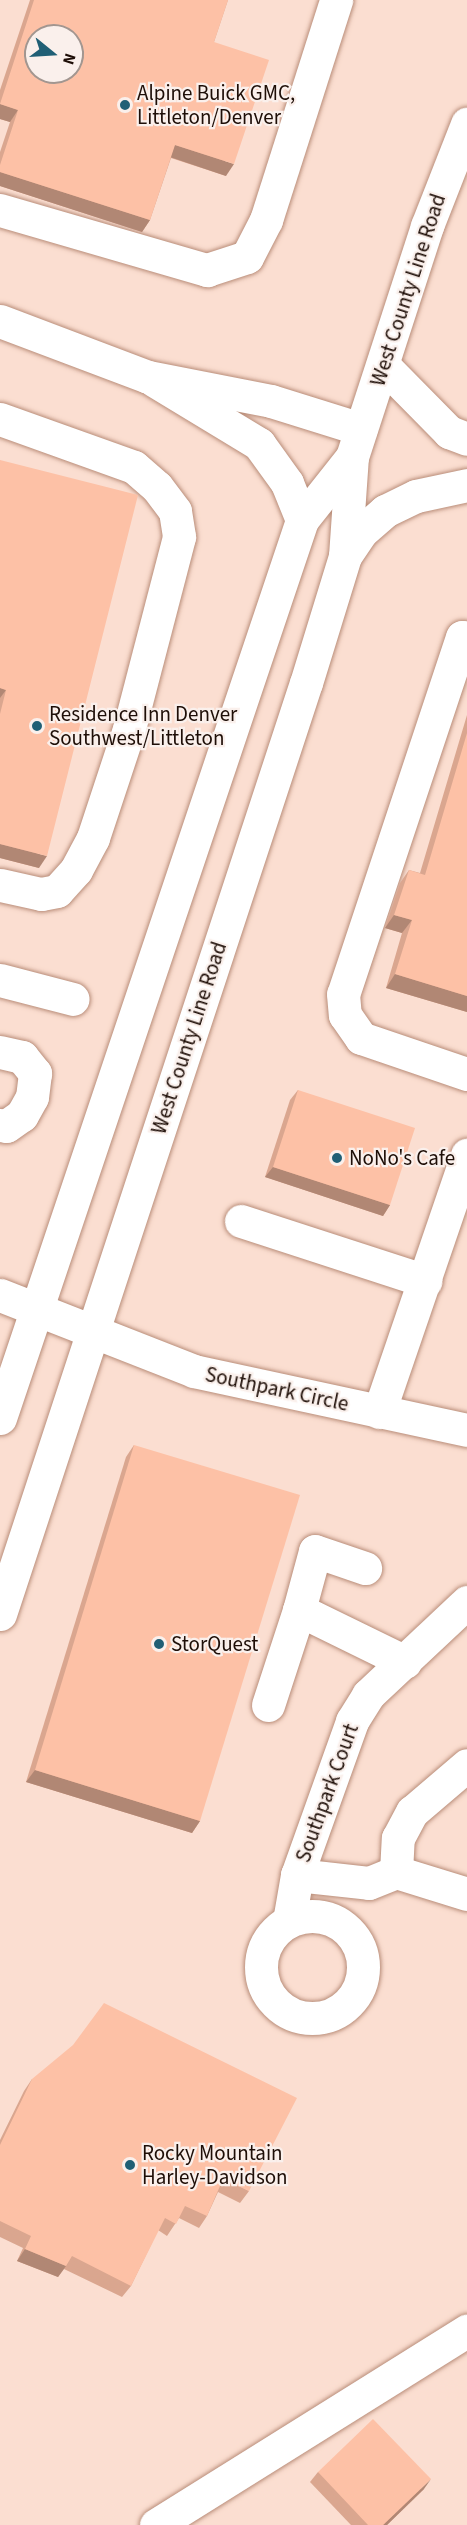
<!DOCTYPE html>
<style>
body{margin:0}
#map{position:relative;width:467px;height:2525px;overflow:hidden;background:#fbded1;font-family:"Source Sans 3",sans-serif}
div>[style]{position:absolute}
.roads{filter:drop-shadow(0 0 2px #b98d79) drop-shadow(0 0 2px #b98d79)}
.minor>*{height:33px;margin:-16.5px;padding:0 16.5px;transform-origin:16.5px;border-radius:16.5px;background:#fff}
.minor>.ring{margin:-16.5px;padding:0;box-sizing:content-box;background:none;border:33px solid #fff;border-radius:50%}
.major>*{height:33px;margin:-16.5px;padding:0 16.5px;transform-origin:16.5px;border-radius:16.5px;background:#fff}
.wall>*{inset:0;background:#daa68f}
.shaded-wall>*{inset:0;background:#b18774}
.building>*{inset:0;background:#fdc1a6}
.dots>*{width:16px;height:16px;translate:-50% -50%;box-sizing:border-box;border:3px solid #faf0ec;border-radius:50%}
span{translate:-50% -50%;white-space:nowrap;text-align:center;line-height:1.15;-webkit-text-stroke:4.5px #faf0ec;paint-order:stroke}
.poi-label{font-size:21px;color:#1e0e07}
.left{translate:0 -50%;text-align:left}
.street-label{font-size:21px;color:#1e0e07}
.north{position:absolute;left:24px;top:24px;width:60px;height:60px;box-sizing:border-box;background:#faf0ec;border:2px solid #a29690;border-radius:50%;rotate:108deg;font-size:16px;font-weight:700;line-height:24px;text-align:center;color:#1e0e07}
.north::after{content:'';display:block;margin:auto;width:21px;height:27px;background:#205f75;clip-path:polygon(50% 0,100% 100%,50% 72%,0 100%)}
</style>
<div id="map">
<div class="roads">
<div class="minor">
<i style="left:0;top:210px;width:216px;rotate:16.2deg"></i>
<i style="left:207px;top:270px;width:42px;rotate:-18deg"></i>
<i style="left:247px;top:257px;width:42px;rotate:-62.8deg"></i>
<i style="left:266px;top:220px;width:231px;rotate:-72.3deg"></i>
<i style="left:0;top:321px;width:158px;rotate:20.7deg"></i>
<i style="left:148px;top:377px;width:125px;rotate:11deg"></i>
<i style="left:271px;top:401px;width:94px;rotate:17.3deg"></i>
<i style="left:384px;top:366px;width:93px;rotate:45.4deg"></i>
<i style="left:449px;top:432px;width:19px;rotate:21deg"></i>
<i style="left:155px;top:381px;width:122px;rotate:31.2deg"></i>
<i style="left:259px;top:444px;width:48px;rotate:54.3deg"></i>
<i style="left:287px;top:483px;width:40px;rotate:68deg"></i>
<i style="left:0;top:419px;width:142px;rotate:19.7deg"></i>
<i style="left:134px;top:467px;width:30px;rotate:41deg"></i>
<i style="left:157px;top:487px;width:30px;rotate:53deg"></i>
<i style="left:175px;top:511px;width:26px;rotate:81deg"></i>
<i style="left:179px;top:537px;width:198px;rotate:104.6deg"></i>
<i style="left:129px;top:729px;width:115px;rotate:108.3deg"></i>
<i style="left:93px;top:838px;width:36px;rotate:118deg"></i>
<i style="left:76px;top:870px;width:28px;rotate:132deg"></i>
<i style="left:57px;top:891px;width:16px;rotate:169deg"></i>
<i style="left:41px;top:894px;width:42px;rotate:-167.6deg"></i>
<i style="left:345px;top:556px;width:29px;rotate:-56deg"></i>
<i style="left:361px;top:532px;width:32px;rotate:-41deg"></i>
<i style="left:385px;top:511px;width:34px;rotate:-26deg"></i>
<i style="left:416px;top:496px;width:52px;rotate:-12.2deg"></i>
<i style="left:467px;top:638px;width:5px;rotate:-169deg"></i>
<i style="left:462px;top:637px;width:376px;rotate:108.4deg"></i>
<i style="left:343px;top:994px;width:21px;rotate:85deg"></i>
<i style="left:345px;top:1015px;width:28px;rotate:55deg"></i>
<i style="left:361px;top:1038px;width:112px;rotate:18.8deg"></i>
<i style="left:0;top:980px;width:75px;rotate:14.6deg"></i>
<i style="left:0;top:1052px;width:23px;rotate:13deg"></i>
<i style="left:22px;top:1057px;width:21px;rotate:51deg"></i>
<i style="left:35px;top:1073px;width:24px;rotate:97deg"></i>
<i style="left:32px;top:1097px;width:21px;rotate:119deg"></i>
<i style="left:22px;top:1115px;width:19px;rotate:145deg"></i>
<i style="left:6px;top:1126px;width:6px;rotate:-171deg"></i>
<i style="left:241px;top:1221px;width:194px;rotate:18deg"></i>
<i style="left:0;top:1295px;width:208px;rotate:21.4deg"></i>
<i style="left:194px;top:1371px;width:279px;rotate:12.2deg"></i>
<i style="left:379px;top:1412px;width:272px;rotate:-71.1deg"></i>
<i style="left:299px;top:1610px;width:61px;rotate:-74.8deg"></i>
<i style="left:315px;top:1551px;width:53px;rotate:18.8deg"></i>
<i style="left:268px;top:1705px;width:100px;rotate:-71.9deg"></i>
<i style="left:299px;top:1610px;width:118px;rotate:26.1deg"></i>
<i style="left:396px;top:1872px;width:34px;rotate:-87deg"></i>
<i style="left:398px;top:1838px;width:30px;rotate:-62deg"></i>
<i style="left:412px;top:1812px;width:72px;rotate:-40.5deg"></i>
<i style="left:297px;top:1875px;width:72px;rotate:6.3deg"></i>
<i style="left:369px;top:1883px;width:29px;rotate:-22deg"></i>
<i style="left:396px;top:1872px;width:74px;rotate:17.2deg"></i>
<i class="ring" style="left:261px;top:1916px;width:69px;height:69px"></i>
<i style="left:289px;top:1921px;width:47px;rotate:-80.1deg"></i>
<i style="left:297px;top:1875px;width:164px;rotate:-70.3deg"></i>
<i style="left:352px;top:1721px;width:31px;rotate:-58deg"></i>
<i style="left:368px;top:1695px;width:136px;rotate:-43.2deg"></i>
<i style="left:156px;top:2525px;width:367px;rotate:-32deg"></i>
</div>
<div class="major">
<i style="left:0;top:1418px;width:947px;rotate:-71.41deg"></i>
<i style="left:302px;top:520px;width:80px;rotate:-51.6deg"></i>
<i style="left:0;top:1614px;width:980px;rotate:-71.81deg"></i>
<i style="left:306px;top:683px;width:133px;rotate:-72.9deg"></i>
<i style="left:345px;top:556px;width:99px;rotate:-86deg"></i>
<i style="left:352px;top:457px;width:243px;rotate:-72deg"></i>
<i style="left:427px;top:226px;width:110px;rotate:-68.6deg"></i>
</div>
</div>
<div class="wall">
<i style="clip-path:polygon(30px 0,228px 0,214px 42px,226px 176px,171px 158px,150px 220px,142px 232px,0 186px,0 152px,10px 122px,0 119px,0 90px)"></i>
<i style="clip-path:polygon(0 460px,39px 868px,0 858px)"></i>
<i style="clip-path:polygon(467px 715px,467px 1012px,386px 988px,402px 933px,385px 928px,400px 883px,409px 870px,420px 873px)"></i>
<i style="clip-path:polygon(298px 1090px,390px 1205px,383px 1216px,265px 1177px,290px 1100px)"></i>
<i style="clip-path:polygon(134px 1445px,200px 1821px,192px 1833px,26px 1782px,126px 1457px)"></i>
<i style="clip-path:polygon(32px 2079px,249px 2191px,240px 2203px,218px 2192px,207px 2216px,199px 2228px,179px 2218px,167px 2236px,158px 2230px,131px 2286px,122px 2297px,64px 2269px,58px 2277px,17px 2261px,23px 2248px,0 2237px,0 2140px,24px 2091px)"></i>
<i style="clip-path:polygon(318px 2472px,424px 2489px,387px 2525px,351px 2525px,310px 2482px)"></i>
</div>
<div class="shaded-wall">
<i style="clip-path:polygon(0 104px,18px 110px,10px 122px,0 119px)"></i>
<i style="clip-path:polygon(175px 145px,234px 164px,226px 176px,167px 156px)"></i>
<i style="clip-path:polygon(0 172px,150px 220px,142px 232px,0 186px)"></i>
<i style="clip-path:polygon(0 688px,6px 690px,0 698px)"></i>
<i style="clip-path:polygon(0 844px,47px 856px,39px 868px,0 858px)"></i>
<i style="clip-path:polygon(394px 915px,412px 920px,402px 933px,385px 928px)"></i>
<i style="clip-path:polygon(395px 974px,467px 996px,467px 1012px,386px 988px)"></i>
<i style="clip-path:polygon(273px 1167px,390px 1205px,383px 1216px,265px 1177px)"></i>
<i style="clip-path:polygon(35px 1770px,200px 1821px,192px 1833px,26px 1782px)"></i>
<i style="clip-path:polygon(25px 2249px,66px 2266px,58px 2277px,17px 2261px)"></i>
<i style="clip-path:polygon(431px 2479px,424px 2489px,387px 2525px,383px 2525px)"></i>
</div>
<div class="building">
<i style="clip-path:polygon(evenodd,34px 0,228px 0,214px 42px,269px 60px,234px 164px,175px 145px,150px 220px,0 172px,0 165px,18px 110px,0 104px,34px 0,36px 36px,72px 36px,72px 72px,36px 72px,36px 36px)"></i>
<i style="clip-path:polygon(0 460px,138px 495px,47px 856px,0 844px,0 714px,6px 690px,0 688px)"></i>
<i style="clip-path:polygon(467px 733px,467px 996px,395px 974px,412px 920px,394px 915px,409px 870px,425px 875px)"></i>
<i style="clip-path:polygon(298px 1090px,415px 1128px,390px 1205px,273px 1167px)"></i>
<i style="clip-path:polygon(134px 1445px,300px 1495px,200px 1821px,35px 1770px)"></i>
<i style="clip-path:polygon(104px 2003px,297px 2098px,249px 2191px,223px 2179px,207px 2216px,185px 2206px,176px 2224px,165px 2218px,131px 2286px,72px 2256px,66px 2266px,25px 2249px,31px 2236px,0 2221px,0 2145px,32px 2079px,73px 2045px)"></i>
<i style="clip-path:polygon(373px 2419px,431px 2479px,383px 2525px,368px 2525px,318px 2472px)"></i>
</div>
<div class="dots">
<i style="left:125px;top:105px;background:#205f75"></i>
<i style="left:37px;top:726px;background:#205f75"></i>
<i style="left:337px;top:1158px;background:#205f75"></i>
<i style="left:159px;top:1644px;background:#205f75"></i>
<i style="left:130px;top:2165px;background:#205f75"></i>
</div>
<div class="poi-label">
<span class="left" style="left:137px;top:105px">Alpine Buick GMC,<br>Littleton/Denver</span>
<span class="left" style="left:49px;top:726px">Residence Inn Denver<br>Southwest/Littleton</span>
<span class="left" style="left:349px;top:1158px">NoNo's Cafe</span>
<span class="left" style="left:171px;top:1644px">StorQuest</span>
<span class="left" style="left:142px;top:2165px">Rocky Mountain<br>Harley-Davidson</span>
</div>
<div class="street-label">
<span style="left:408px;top:290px;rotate:-72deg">West County Line Road</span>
<span style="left:189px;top:1038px;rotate:-72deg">West County Line Road</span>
<span style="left:277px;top:1389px;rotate:12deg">Southpark Circle</span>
<span style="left:327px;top:1793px;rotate:-70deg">Southpark Court</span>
</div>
<div class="north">N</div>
</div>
